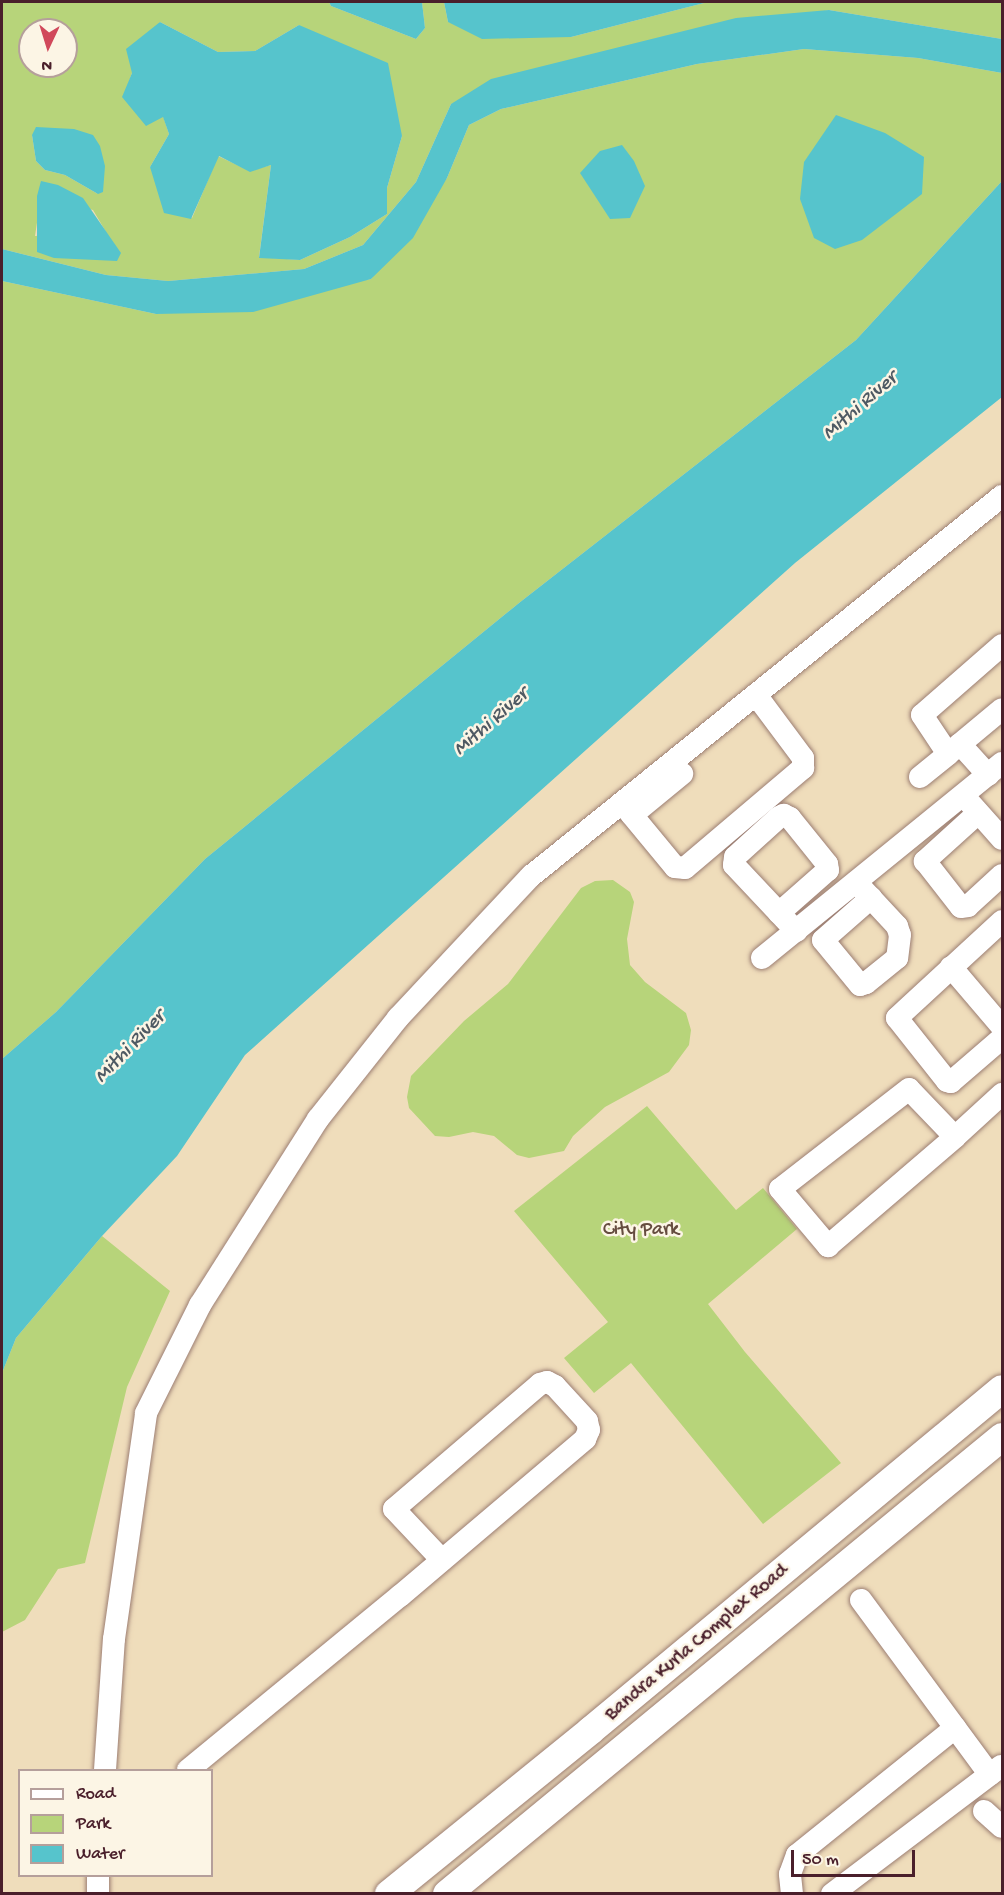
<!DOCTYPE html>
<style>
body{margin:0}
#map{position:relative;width:1004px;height:1895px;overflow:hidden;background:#efddbb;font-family:"Gochi Hand",sans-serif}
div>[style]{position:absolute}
.green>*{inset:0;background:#b7d47a}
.water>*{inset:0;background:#56c4cc}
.roads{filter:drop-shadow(0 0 2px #9c7e73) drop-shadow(0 0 2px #9c7e73)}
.minor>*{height:22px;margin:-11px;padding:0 11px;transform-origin:11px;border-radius:11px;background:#fff}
.major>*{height:28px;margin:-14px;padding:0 14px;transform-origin:14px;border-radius:14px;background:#fff}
span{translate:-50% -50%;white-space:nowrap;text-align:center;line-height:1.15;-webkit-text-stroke:5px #fcf5e5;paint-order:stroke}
.park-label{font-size:20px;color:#654c3f}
.street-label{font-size:20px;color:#4a1f2b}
.water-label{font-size:21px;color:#4e5963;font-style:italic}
.frame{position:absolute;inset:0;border:3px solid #4a1f2b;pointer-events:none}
.legend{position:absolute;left:18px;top:1769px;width:195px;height:108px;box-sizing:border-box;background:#fcf5e5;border:2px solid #b59f9b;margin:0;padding:8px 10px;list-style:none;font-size:18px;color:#4a1f2b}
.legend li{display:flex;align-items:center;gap:12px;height:30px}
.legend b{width:30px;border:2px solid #b59f9b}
.north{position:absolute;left:18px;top:18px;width:60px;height:60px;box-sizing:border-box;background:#fcf5e5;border:2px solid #b59f9b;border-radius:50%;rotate:184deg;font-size:16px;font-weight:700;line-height:24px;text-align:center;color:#4a1f2b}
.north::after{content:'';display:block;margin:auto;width:21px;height:27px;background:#d1495b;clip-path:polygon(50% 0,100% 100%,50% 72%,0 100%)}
.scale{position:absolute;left:791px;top:1850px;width:124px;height:27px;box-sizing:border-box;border:3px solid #4a1f2b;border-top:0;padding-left:8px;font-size:18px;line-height:21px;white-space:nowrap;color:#4a1f2b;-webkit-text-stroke:4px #fcf5e5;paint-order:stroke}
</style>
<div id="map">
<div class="green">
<i style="clip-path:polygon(evenodd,2px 2px,329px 2px,331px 6px,416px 39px,425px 28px,422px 2px,444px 2px,448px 22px,571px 37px,708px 2px,1002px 2px,1002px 39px,829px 10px,451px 104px,416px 182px,363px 245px,304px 269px,168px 281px,106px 275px,2px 249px,2px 2px,160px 22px,218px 52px,255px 51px,299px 25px,402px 136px,387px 188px,387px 214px,350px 237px,300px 260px,259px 257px,271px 165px,250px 171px,218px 156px,192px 218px,150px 167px,169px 134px,163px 116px,123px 98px,132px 73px,160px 22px,2px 2px,30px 30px,66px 30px,66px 66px,30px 66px,30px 30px,2px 2px,32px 135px,98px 194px,65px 175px,45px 170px,36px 161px,32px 135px,2px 2px,37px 196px,93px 210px,106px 232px,35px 236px,38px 216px,37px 196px)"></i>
<i style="clip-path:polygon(804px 49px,918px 58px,1002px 73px,1002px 181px,856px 340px,519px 603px,205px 859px,56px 1012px,2px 1059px,2px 281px,156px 314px,371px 279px,447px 178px,469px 125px,501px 109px,697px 64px)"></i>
<i style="clip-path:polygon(613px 880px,630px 892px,634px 902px,627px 939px,630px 965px,645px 982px,686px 1013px,691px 1030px,689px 1045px,669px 1072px,605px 1107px,573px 1136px,564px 1151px,529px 1158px,517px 1155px,494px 1136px,473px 1132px,449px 1137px,435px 1136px,409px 1108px,407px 1097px,411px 1076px,464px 1021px,508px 984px,581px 888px,595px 881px)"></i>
<i style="clip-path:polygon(647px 1106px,736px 1210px,763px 1188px,797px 1229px,708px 1304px,745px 1352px,841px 1463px,763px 1524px,631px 1363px,594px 1393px,564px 1358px,608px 1322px,514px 1211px)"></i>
<i style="clip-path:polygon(102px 1236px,170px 1291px,127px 1387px,85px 1563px,58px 1569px,25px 1620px,2px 1632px,2px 1373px,16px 1338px)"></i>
</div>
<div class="water">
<i style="clip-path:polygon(329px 2px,422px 2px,425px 28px,416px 39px,331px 6px)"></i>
<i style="clip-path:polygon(444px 2px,708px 2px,571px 37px,482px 39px,448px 22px)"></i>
<i style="clip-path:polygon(829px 10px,1002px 39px,1002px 73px,918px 58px,804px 49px,697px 64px,501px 109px,469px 125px,447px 178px,413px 238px,371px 279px,253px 312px,156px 314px,2px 281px,2px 249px,106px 275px,168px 281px,304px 269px,363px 245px,416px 182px,451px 104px,491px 79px,736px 18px)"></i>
<i style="clip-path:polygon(160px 22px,218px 52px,255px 51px,299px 25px,388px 63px,402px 136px,387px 188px,387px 214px,350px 237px,300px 260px,259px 258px,271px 165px,250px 172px,219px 156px,191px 219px,164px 213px,150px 167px,169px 134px,163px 117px,146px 126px,122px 97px,132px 73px,126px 49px)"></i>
<i style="clip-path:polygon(836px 115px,885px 133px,924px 157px,922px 194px,862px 240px,835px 249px,814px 238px,800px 199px,804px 162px)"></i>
<i style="clip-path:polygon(36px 127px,74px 129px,93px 135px,100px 146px,105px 166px,103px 192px,98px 194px,65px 175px,45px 170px,36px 161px,32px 135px)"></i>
<i style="clip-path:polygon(622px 145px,634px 161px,645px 186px,630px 218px,610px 219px,580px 173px,600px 151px)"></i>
<i style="clip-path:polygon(41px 181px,58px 185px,83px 198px,121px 253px,117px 261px,54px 258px,37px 252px,37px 196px)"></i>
<i style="clip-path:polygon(1002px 181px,1002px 397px,795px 563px,245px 1055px,177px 1156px,102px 1236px,16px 1338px,2px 1373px,2px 1059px,56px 1012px,205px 859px,519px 603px,856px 340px)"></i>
</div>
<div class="roads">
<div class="minor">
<i style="left:1002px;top:645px;width:106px;rotate:138.8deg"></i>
<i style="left:922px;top:715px;width:47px;rotate:56.3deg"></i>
<i style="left:948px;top:754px;width:70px;rotate:-39.8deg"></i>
<i style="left:960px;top:744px;width:42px;rotate:47.9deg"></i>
<i style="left:920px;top:777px;width:36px;rotate:-39deg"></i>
<i style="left:622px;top:803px;width:83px;rotate:50.4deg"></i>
<i style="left:675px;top:867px;width:10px;rotate:6deg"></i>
<i style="left:685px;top:868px;width:155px;rotate:-40.3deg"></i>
<i style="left:803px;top:768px;width:10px;rotate:-90deg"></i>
<i style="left:803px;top:758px;width:79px;rotate:-126.7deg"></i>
<i style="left:970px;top:803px;width:48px;rotate:48.4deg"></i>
<i style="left:978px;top:813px;width:72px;rotate:137.8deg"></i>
<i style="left:925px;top:861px;width:58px;rotate:52deg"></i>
<i style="left:961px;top:907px;width:7px;rotate:-8deg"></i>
<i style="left:968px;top:906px;width:46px;rotate:-42.4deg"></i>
<i style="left:632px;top:815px;width:65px;rotate:-39.4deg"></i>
<i style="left:856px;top:882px;width:60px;rotate:47deg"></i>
<i style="left:897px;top:926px;width:9px;rotate:72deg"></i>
<i style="left:900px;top:935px;width:23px;rotate:97deg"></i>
<i style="left:897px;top:958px;width:40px;rotate:141deg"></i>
<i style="left:866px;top:983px;width:6px;rotate:162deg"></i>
<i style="left:860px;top:985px;width:58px;rotate:-129.4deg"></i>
<i style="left:823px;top:940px;width:64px;rotate:-41.2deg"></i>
<i style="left:779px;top:913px;width:65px;rotate:-41.3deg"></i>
<i style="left:828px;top:870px;width:6px;rotate:-99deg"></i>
<i style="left:827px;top:864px;width:59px;rotate:-128.8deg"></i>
<i style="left:790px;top:818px;width:7px;rotate:-153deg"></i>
<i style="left:784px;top:815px;width:5px;rotate:158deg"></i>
<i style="left:779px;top:817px;width:59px;rotate:137.7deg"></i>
<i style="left:735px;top:857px;width:8px;rotate:97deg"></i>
<i style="left:734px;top:865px;width:91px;rotate:46.8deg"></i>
<i style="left:1002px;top:921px;width:143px;rotate:137.3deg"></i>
<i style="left:897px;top:1018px;width:80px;rotate:51.6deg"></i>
<i style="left:947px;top:1081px;width:4px;rotate:14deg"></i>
<i style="left:951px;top:1082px;width:67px;rotate:-40.8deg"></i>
<i style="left:762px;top:958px;width:309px;rotate:-39.1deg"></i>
<i style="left:951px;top:967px;width:79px;rotate:49.6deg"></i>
<i style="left:955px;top:1137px;width:66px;rotate:-133.8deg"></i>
<i style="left:909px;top:1089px;width:163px;rotate:142.2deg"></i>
<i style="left:780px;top:1189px;width:75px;rotate:49.9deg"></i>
<i style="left:828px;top:1246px;width:167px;rotate:-40.6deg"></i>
<i style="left:955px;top:1137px;width:64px;rotate:-42.5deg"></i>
<i style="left:861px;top:1600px;width:217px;rotate:53.6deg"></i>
<i style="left:105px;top:1770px;width:131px;rotate:-86.1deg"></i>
<i style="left:114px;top:1639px;width:228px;rotate:-81.9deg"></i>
<i style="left:146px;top:1413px;width:121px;rotate:-63.4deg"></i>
<i style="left:200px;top:1305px;width:220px;rotate:-57.6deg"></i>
<i style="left:318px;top:1119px;width:129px;rotate:-51.6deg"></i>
<i style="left:398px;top:1018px;width:195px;rotate:-46.9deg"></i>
<i style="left:531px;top:876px;width:605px;rotate:-38.9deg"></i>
<i style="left:188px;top:1770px;width:274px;rotate:-39.4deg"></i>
<i style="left:400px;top:1596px;width:243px;rotate:-40.3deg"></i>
<i style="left:585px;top:1439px;width:10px;rotate:-66deg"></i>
<i style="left:589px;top:1430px;width:9px;rotate:-103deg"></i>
<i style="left:587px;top:1421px;width:47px;rotate:-132.4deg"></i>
<i style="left:555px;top:1386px;width:9px;rotate:-153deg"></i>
<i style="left:547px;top:1382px;width:7px;rotate:164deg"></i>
<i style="left:540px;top:1384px;width:192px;rotate:139.4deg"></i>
<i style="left:394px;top:1509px;width:70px;rotate:46.7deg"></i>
<i style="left:984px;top:1811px;width:24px;rotate:42deg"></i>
<i style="left:98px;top:1894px;width:18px;rotate:-90deg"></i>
<i style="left:792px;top:1894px;width:20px;rotate:-96deg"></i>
<i style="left:790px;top:1874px;width:20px;rotate:-70deg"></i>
<i style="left:797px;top:1855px;width:203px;rotate:-38.8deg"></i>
<i style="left:832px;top:1894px;width:212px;rotate:-37.1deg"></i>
</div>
<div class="major">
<i style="left:389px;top:1894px;width:259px;rotate:-39deg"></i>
<i style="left:590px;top:1731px;width:535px;rotate:-39.7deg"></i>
<i style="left:447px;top:1894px;width:719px;rotate:-39.47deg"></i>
</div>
</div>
<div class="park-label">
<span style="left:641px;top:1230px">City Park</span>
</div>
<div class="street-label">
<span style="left:697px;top:1643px;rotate:-40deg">Bandra Kurla Complex Road</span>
</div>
<div class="water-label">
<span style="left:861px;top:407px;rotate:-41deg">Mithi River</span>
<span style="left:492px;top:723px;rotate:-41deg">Mithi River</span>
<span style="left:131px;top:1048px;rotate:-46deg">Mithi River</span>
</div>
<div class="frame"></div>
<ul class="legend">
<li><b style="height:8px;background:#fff"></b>Road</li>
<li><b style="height:16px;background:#b7d47a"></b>Park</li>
<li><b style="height:16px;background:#56c4cc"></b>Water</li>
</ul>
<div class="north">N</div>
<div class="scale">50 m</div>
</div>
